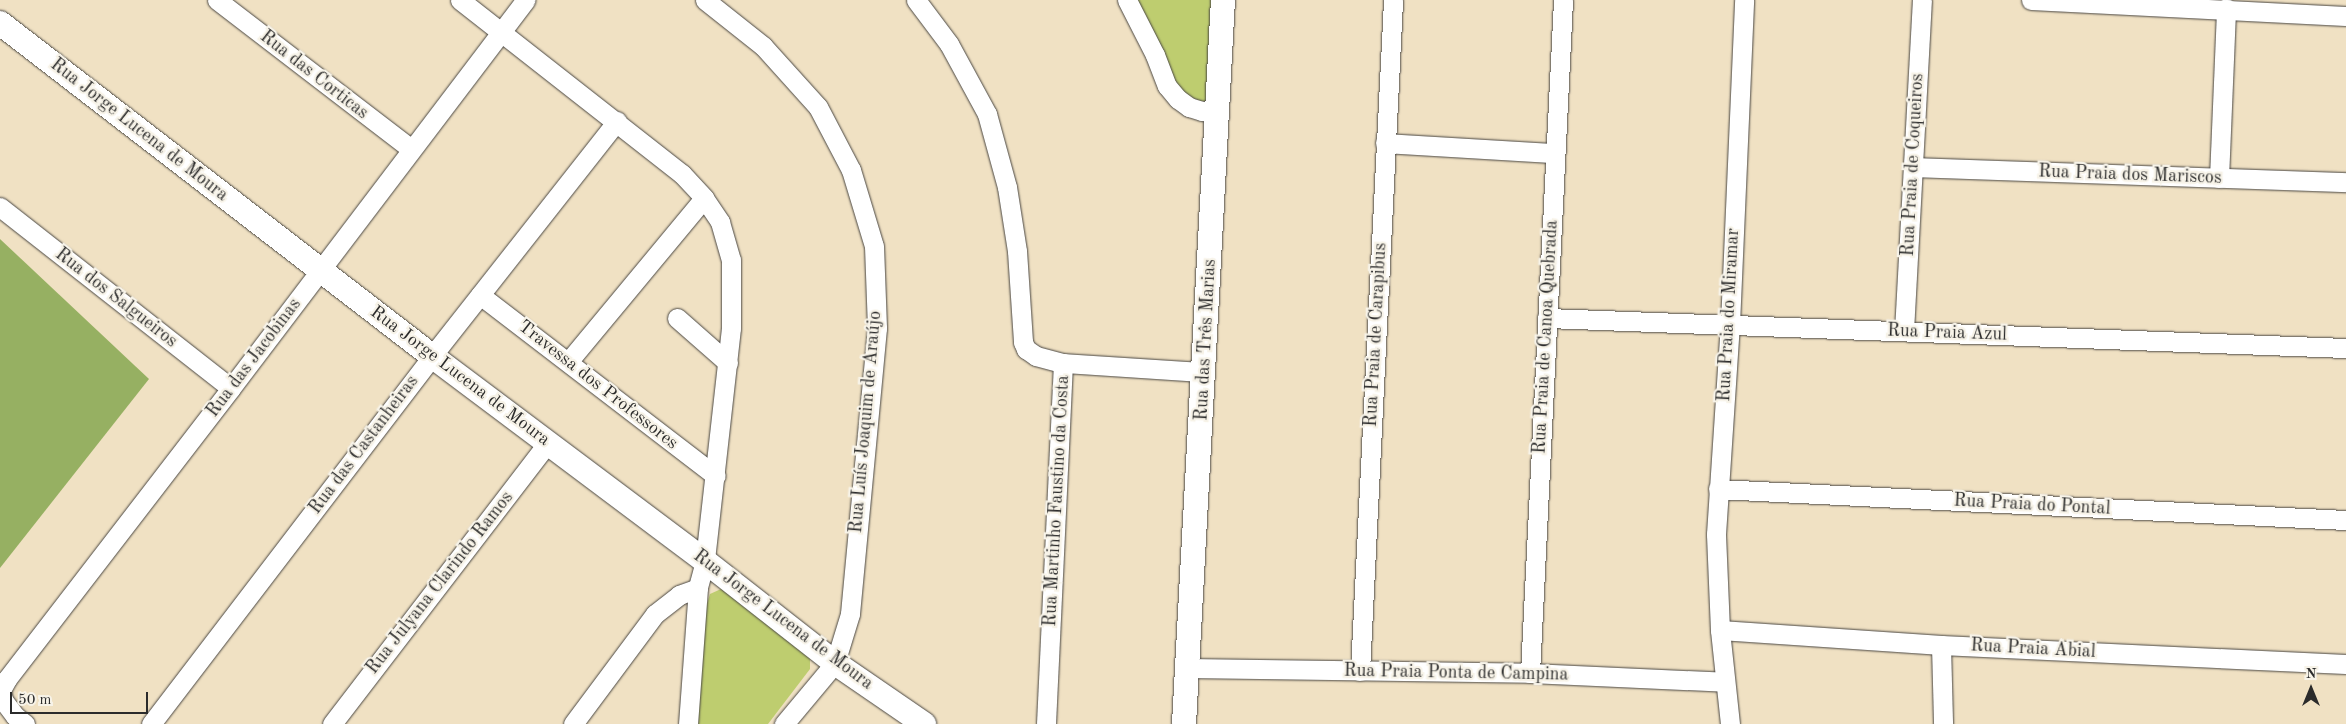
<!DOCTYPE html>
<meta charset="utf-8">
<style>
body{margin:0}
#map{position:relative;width:2346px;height:724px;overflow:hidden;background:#f0e1c3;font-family:"Old Standard TT",serif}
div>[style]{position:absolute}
.green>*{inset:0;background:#becd6f}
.forest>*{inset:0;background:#96b062}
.roads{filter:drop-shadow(0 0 1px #494642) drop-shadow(0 0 1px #494642)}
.minor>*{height:19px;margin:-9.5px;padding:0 9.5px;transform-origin:9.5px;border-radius:9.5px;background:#fff}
.tertiary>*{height:24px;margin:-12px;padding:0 12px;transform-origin:12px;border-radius:12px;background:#fff}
span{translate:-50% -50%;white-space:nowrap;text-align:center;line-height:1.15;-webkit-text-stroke:4.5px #f7f3e8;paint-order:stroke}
.street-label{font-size:18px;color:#2b2b2b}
.north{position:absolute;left:2286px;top:664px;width:50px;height:50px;-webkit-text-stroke:4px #f7f3e8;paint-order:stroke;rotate:0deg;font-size:14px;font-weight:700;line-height:20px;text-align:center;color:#2b2b2b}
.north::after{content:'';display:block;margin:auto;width:18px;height:22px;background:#2b2b2b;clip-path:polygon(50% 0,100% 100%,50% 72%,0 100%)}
.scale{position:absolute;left:10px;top:692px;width:138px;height:22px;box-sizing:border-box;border:2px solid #2b2b2b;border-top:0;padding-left:6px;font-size:15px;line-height:18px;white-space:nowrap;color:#2b2b2b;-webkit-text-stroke:4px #f7f3e8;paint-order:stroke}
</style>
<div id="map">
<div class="green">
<i style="clip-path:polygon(1137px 0,1214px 0,1206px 101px,1200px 101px,1184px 94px,1176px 83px,1157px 38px)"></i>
<i style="clip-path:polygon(721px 589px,726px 590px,810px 657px,810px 669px,768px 724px,697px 724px,705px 610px,710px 594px)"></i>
</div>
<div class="forest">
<i style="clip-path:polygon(0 239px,149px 379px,0 568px)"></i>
</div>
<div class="roads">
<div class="minor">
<i style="left:217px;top:0;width:245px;rotate:37.5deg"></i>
<i style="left:460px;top:0;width:282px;rotate:38.1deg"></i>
<i style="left:682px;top:174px;width:33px;rotate:47deg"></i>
<i style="left:704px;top:198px;width:29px;rotate:56deg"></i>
<i style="left:720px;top:222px;width:40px;rotate:74deg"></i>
<i style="left:731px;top:260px;width:68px;rotate:90deg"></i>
<i style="left:731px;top:328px;width:234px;rotate:96.4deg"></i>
<i style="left:705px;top:561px;width:28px;rotate:105deg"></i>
<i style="left:698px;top:588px;width:136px;rotate:94.2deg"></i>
<i style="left:705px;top:0;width:74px;rotate:38.4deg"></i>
<i style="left:763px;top:46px;width:82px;rotate:48deg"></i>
<i style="left:818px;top:107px;width:71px;rotate:62.4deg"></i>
<i style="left:851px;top:170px;width:79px;rotate:73.2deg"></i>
<i style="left:874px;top:246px;width:82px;rotate:87.9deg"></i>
<i style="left:877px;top:328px;width:287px;rotate:95.4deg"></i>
<i style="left:850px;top:614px;width:51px;rotate:107deg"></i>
<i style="left:835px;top:663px;width:80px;rotate:129.9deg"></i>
<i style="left:916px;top:0;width:55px;rotate:53.1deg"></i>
<i style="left:949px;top:44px;width:80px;rotate:61.5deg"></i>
<i style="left:987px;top:114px;width:76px;rotate:74.7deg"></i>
<i style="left:1007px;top:187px;width:65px;rotate:81.1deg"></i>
<i style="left:1017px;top:251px;width:91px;rotate:86.2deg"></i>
<i style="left:1023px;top:342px;width:8px;rotate:67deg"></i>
<i style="left:1026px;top:349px;width:12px;rotate:35deg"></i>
<i style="left:1036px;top:356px;width:28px;rotate:15deg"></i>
<i style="left:1063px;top:363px;width:361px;rotate:92.7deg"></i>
<i style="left:1127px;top:0;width:62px;rotate:63deg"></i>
<i style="left:1155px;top:55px;width:33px;rotate:69deg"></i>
<i style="left:1167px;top:86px;width:17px;rotate:50deg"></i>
<i style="left:1178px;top:99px;width:14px;rotate:36deg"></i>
<i style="left:1189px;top:107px;width:14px;rotate:17deg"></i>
<i style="left:1202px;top:111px;width:16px;rotate:4deg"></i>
<i style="left:2031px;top:0;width:315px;rotate:2.9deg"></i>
<i style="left:1385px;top:143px;width:170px;rotate:3.4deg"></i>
<i style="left:1914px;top:167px;width:432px;rotate:2deg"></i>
<i style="left:2219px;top:178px;width:170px;rotate:-87.6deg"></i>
<i style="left:0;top:207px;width:293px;rotate:38.1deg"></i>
<i style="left:480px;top:295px;width:297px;rotate:37.5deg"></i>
<i style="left:677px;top:318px;width:68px;rotate:41.4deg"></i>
<i style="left:1547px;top:318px;width:800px;rotate:2.15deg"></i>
<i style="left:1904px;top:331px;width:331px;rotate:-86.9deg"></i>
<i style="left:568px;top:362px;width:213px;rotate:-50.3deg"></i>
<i style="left:1063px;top:363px;width:141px;rotate:3.7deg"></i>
<i style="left:1718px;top:489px;width:629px;rotate:2.83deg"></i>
<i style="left:1720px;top:630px;width:222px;rotate:3.9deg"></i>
<i style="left:1941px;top:645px;width:405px;rotate:2.7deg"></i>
<i style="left:1941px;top:645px;width:79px;rotate:88.5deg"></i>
<i style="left:1187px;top:668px;width:343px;rotate:0.8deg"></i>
<i style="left:1530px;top:673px;width:195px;rotate:2.6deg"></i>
<i style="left:1360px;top:671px;width:672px;rotate:-87.18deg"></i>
<i style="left:1530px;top:673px;width:674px;rotate:-87.19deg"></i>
<i style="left:25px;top:724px;width:13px;rotate:-141deg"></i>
<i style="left:15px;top:716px;width:20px;rotate:-127deg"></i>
<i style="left:3px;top:700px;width:10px;rotate:-101deg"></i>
<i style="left:1px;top:690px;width:13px;rotate:-61deg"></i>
<i style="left:7px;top:679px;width:367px;rotate:-52.4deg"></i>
<i style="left:231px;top:388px;width:487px;rotate:-52.8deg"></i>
<i style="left:151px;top:724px;width:463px;rotate:-52.6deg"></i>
<i style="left:432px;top:356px;width:299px;rotate:-51.8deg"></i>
<i style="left:332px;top:724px;width:354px;rotate:-52.5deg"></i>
<i style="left:573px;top:724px;width:137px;rotate:-53.3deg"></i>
<i style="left:655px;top:614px;width:31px;rotate:-38deg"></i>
<i style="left:679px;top:595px;width:20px;rotate:-20deg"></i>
<i style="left:1730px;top:724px;width:95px;rotate:-96.1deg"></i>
<i style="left:1720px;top:630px;width:96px;rotate:-92.4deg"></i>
<i style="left:1716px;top:534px;width:210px;rotate:-86.2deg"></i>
<i style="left:1730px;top:324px;width:324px;rotate:-87.5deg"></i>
</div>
<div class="tertiary">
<i style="left:0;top:23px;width:545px;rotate:37.63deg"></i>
<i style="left:432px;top:356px;width:341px;rotate:36.9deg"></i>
<i style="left:705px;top:561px;width:165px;rotate:38.1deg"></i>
<i style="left:835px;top:663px;width:108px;rotate:34.4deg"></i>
<i style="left:1184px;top:724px;width:725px;rotate:-86.92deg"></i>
</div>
</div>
<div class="street-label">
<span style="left:314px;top:75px;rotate:38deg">Rua das Corticas</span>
<span style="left:139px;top:130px;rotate:38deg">Rua Jorge Lucena de Moura</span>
<span style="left:1913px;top:165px;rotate:-87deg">Rua Praia de Coqueiros</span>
<span style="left:2130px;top:175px;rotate:2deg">Rua Praia dos Mariscos</span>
<span style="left:116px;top:298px;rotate:38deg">Rua dos Salgueiros</span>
<span style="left:1729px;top:315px;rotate:-87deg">Rua Praia do Miramar</span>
<span style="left:1947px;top:333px;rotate:2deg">Rua Praia Azul</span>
<span style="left:1376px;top:335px;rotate:-87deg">Rua Praia de Carapibus</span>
<span style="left:1546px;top:337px;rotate:-87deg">Rua Praia de Canoa Quebrada</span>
<span style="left:1206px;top:340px;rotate:-87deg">Rua das Três Marias</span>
<span style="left:254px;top:358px;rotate:-53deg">Rua das Jacobinas</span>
<span style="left:460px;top:376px;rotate:37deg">Rua Jorge Lucena de Moura</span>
<span style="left:598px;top:385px;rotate:38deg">Travessa dos Professores</span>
<span style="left:866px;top:422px;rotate:-85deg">Rua Luís Joaquim de Araújo</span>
<span style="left:364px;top:445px;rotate:-53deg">Rua das Castanheiras</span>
<span style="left:1057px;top:501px;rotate:-87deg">Rua Martinho Faustino da Costa</span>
<span style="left:2032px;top:505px;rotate:3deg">Rua Praia do Pontal</span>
<span style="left:440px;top:583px;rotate:-52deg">Rua Julyana Clarindo Ramos</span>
<span style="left:783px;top:620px;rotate:37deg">Rua Jorge Lucena de Moura</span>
<span style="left:2033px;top:649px;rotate:3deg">Rua Praia Abial</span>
<span style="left:1456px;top:673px;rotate:1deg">Rua Praia Ponta de Campina</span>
</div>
<div class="north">N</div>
<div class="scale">50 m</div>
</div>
